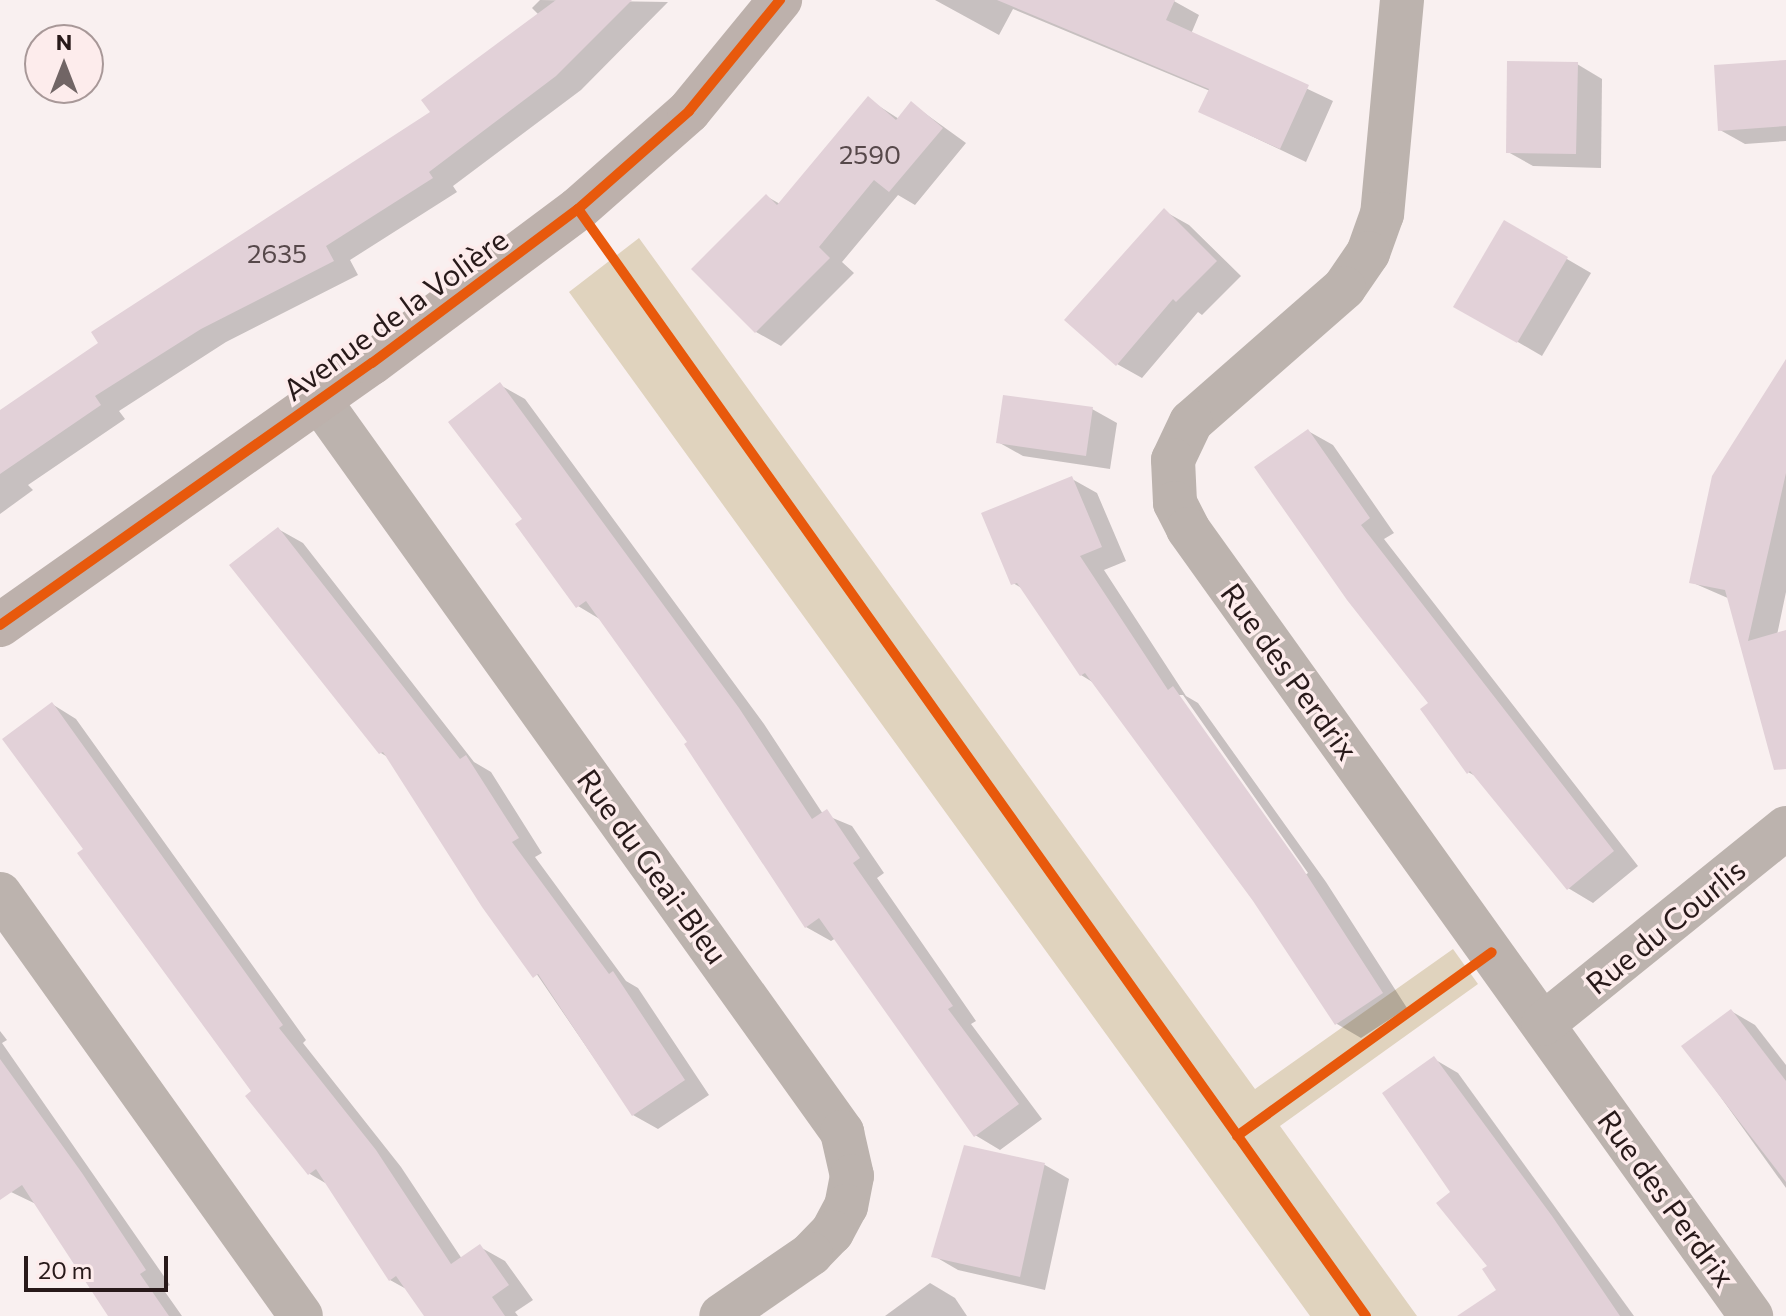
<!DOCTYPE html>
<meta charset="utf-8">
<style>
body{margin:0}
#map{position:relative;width:1786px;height:1316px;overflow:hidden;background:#f9f0f0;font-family:Commissioner,sans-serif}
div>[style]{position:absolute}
.green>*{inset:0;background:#e0d3be}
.shadow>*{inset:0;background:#0003}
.building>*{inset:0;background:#e2d1d8}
.street>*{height:44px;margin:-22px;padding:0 22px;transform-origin:22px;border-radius:22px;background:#bcb3ae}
.secondary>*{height:44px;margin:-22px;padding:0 22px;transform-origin:22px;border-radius:22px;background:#bdb1ac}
.cycleway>*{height:10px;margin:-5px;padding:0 5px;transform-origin:5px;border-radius:5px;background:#e8590c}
span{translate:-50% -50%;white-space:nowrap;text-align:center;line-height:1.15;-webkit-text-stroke:7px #fdecec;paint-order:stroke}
.number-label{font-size:26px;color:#56484a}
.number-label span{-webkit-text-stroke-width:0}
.street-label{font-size:30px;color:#281a1a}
.north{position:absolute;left:24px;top:24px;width:80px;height:80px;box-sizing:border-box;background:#fdecec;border:2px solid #a89898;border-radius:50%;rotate:0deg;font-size:22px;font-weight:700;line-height:32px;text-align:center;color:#281a1a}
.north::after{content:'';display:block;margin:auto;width:28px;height:36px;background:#716565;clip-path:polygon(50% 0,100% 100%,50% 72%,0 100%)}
.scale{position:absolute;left:24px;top:1256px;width:144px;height:36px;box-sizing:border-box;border:4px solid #281a1a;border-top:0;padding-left:10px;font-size:24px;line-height:28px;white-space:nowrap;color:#281a1a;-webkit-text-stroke:6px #fdecec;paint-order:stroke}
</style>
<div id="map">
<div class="green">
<i style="clip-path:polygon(639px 238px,1255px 1089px,1453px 949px,1478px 984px,1280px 1126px,1417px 1316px,1310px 1316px,569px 292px)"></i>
</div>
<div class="shadow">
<i style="clip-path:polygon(540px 0,668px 2px,581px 90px,453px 186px,457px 192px,350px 260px,358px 275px,226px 342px,119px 411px,125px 419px,28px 485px,33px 490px,0 514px,0 416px,433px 112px,539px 15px,532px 8px)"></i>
<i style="clip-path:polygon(935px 0,1172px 0,1199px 15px,1191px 34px,1333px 101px,1306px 162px,1201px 112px,1210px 91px,1013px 9px,999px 35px)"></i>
<i style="clip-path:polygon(1786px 62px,1786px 141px,1745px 144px,1720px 130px)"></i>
<i style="clip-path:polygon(1577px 64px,1602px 79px,1601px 168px,1533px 166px,1508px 152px)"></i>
<i style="clip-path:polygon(868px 99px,899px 119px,912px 104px,966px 143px,915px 205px,898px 195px,842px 262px,854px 273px,781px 346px,756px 332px,766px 196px,780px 204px)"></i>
<i style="clip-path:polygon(1164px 211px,1189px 225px,1241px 276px,1202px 315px,1198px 312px,1142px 378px,1117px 364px)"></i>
<i style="clip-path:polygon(1505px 223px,1591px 273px,1542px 356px,1456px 306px)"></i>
<i style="clip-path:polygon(1786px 365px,1786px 592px,1777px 635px,1786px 632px,1786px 733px,1730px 599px,1691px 582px)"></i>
<i style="clip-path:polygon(500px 385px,525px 399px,764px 724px,823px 814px,852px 826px,884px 873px,877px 878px,976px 1021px,971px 1024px,1042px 1119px,1000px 1150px,975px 1135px,836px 938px,831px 941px,806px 927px,690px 742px,603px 621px,578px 606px,525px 519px)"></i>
<i style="clip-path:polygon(1092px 409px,1117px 423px,1110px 469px,1023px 456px,998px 442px)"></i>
<i style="clip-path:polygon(1308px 431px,1333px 445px,1394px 533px,1384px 539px,1638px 866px,1593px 903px,1568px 888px,1479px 778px,1468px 772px,1431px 703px)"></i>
<i style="clip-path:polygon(evenodd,1072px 479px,1097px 493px,1126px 561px,1104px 570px,1186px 696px,1198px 703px,1326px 882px,1407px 1008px,1361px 1038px,1337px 1024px,1255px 900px,1094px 683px,1081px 675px,1023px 589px,1013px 583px,1072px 479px,1178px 695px,1183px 695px,1308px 873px,1305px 875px,1178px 695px)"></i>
<i style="clip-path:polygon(278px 529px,303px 543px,474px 762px,491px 772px,542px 853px,535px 857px,626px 981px,638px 988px,709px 1095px,658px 1129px,633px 1115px,389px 758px,381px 753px)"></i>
<i style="clip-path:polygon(52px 704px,76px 719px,306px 1040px,303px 1043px,401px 1167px,462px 1259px,480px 1247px,505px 1261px,533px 1300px,515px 1312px,518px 1316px,426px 1316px,408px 1290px,390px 1280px,327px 1184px,310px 1174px,86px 850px)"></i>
<i style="clip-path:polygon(1731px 1011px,1755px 1025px,1786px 1065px,1786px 1188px,1684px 1046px)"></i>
<i style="clip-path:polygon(0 1031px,7px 1040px,2px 1043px,170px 1285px,163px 1289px,182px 1316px,111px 1316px,38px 1205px,11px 1192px,0 1176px)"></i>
<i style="clip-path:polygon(1434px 1059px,1458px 1073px,1634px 1316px,1516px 1316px,1453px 1192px)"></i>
<i style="clip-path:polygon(966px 1147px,1045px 1165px,1069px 1179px,1045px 1290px,958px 1270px,934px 1256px)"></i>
<i style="clip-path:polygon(930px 1283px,955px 1298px,967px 1316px,885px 1316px)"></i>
</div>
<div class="building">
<i style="clip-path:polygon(556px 0,632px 0,556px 76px,429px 172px,433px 178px,326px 246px,334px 261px,201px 329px,95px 396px,101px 405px,0 474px,0 410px,98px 343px,91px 332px,430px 112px,421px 100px)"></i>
<i style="clip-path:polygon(997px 0,1175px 0,1166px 20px,1309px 85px,1280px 149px,1198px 112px,1209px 89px)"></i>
<i style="clip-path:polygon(1786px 60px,1786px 126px,1718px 131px,1714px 65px)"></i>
<i style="clip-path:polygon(1507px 61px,1578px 62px,1576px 154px,1506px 153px)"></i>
<i style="clip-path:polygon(868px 96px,896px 120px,911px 101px,943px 128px,889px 192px,874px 180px,819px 247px,830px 258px,755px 333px,691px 269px,766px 194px,777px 205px)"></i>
<i style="clip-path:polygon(1164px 208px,1217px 261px,1176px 302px,1173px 299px,1116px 366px,1064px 320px)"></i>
<i style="clip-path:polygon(1504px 220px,1568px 257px,1517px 343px,1453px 307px)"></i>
<i style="clip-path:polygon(1786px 359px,1786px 473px,1748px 641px,1786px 630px,1786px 769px,1774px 770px,1725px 590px,1689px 583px,1712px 476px)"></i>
<i style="clip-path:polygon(500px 382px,739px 708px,812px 819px,827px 809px,860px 858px,853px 863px,953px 1006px,948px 1009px,1019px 1104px,974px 1137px,819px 918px,805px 928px,684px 744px,687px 742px,586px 601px,576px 608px,515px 524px,522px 519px,448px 422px)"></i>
<i style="clip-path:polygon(1003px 395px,1093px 407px,1086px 456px,996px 443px)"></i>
<i style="clip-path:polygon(1308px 429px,1370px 518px,1361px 525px,1614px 851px,1567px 890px,1470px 771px,1467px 774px,1420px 709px,1428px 703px,1347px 600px,1254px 467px)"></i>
<i style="clip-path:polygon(1072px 476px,1102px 547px,1080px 556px,1168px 690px,1173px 686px,1301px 866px,1383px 993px,1335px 1025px,1253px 901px,1085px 673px,1080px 676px,1017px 583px,1011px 585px,981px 513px)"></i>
<i style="clip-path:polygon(278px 527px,460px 759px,466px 755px,519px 838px,512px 842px,609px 974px,613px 971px,685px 1080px,632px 1116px,538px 974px,533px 978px,482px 907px,383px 752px,379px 754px,229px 565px)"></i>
<i style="clip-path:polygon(52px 702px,283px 1025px,279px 1028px,376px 1150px,451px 1264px,480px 1244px,509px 1285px,492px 1297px,505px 1316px,424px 1316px,396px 1276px,389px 1281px,316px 1169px,308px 1175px,245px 1096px,251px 1091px,77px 853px,83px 849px,2px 739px)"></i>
<i style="clip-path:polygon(1731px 1009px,1786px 1081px,1786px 1182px,1681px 1046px)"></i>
<i style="clip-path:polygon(1434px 1056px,1552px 1216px,1620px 1316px,1457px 1316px,1496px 1290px,1482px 1269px,1487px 1266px,1436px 1203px,1450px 1192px,1382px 1093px)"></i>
<i style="clip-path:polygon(0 1059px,82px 1173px,146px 1270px,140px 1274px,169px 1316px,108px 1316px,22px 1185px,0 1200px)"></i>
<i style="clip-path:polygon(964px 1145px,1045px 1163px,1020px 1277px,931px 1257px)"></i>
</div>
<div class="street">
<i style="left:1402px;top:0;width:215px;rotate:95.3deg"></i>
<i style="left:1382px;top:214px;width:41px;rotate:109.7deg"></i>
<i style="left:1368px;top:253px;width:42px;rotate:124.4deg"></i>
<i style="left:1344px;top:288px;width:203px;rotate:138.8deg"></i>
<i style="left:1191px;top:422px;width:42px;rotate:115.3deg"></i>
<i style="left:1173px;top:460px;width:43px;rotate:87.3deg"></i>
<i style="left:1175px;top:503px;width:29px;rotate:63deg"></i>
<i style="left:1188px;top:529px;width:968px;rotate:54.42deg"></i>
<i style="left:319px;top:400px;width:900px;rotate:54.45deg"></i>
<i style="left:842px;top:1132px;width:45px;rotate:77.2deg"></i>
<i style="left:852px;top:1176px;width:31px;rotate:101deg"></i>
<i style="left:846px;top:1206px;width:30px;rotate:118deg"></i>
<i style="left:832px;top:1232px;width:30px;rotate:134deg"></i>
<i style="left:811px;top:1254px;width:109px;rotate:145.4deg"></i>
<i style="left:0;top:894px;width:518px;rotate:54.5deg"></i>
<i style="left:1543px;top:1024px;width:312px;rotate:-38.9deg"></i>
</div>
<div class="secondary">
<i style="left:0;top:625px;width:455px;rotate:-35.2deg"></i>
<i style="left:372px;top:363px;width:257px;rotate:-36.8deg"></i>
<i style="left:578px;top:209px;width:148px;rotate:-41.4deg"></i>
<i style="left:689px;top:111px;width:144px;rotate:-50.7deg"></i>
</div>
<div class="cycleway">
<i style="left:578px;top:209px;width:1359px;rotate:54.56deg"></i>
<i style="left:0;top:625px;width:455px;rotate:-35.2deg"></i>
<i style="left:372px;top:363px;width:257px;rotate:-36.8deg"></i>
<i style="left:578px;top:209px;width:148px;rotate:-41.4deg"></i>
<i style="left:689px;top:111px;width:144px;rotate:-50.7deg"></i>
<i style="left:1237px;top:1136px;width:314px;rotate:-35.8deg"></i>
</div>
<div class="number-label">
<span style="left:870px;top:154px">2590</span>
<span style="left:277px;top:253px">2635</span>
</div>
<div class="street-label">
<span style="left:395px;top:314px;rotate:-36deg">Avenue de la Volière</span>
<span style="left:1290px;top:671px;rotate:54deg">Rue des Perdrix</span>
<span style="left:653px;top:866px;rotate:54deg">Rue du Geai-Bleu</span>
<span style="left:1665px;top:926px;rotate:-39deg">Rue du Courlis</span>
<span style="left:1667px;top:1198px;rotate:54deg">Rue des Perdrix</span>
</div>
<div class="north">N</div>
<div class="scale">20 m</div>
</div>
